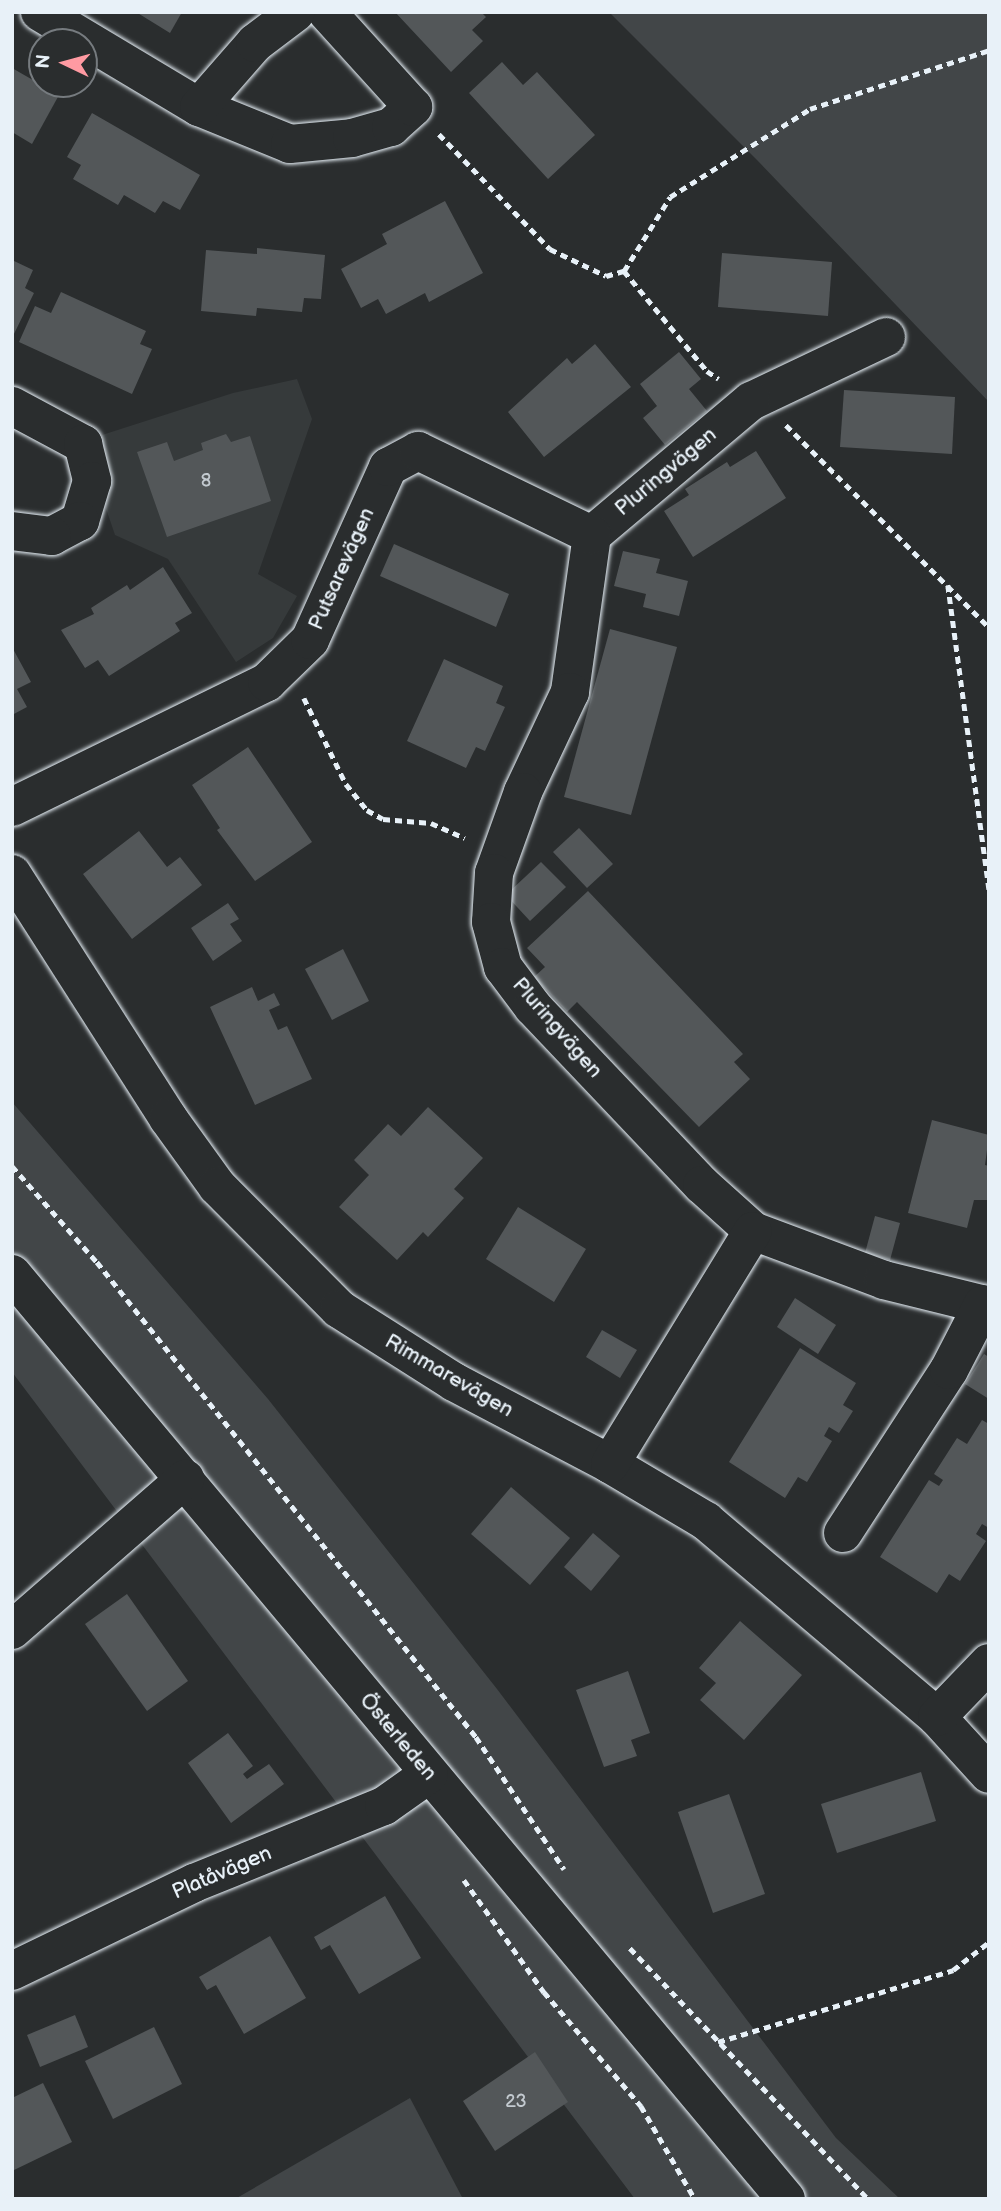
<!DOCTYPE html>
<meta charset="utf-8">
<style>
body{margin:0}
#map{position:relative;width:1001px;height:2211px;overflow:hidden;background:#2a2d2e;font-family:"Balsamiq Sans",sans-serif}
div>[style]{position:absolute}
.built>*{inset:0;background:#363a3b}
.green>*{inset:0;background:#424648}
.building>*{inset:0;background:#535759}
.path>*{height:4.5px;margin-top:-2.25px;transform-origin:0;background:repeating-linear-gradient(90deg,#e8f1f8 0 7px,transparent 0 12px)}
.roads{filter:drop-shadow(0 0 2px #e8f1f8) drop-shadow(0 0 2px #e8f1f8)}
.minor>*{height:38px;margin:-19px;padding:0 19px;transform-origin:19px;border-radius:19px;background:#2a2d2e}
span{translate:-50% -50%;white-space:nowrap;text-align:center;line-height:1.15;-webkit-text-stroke:5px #2a2d2e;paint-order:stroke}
.number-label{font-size:18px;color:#c3cad0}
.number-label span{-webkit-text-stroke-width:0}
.street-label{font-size:21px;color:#e8f1f8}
.frame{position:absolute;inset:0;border:14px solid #e8f1f8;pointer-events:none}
.north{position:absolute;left:28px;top:28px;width:70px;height:70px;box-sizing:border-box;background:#2a2d2e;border:2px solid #767b7f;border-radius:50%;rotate:275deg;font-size:19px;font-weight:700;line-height:28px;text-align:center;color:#e8f1f8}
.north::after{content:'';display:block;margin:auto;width:24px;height:32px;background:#ff9aa2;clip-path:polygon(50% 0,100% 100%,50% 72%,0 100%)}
</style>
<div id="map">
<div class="built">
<i style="clip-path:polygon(297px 379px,312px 419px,258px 574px,297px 596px,273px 638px,236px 662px,168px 559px,115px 535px,96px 479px,102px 435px,233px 393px)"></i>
</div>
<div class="green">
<i style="clip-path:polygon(609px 12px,989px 12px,989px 402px,757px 160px)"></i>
<i style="clip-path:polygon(12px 1102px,268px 1399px,497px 1689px,836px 2138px,900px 2199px,635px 2199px,12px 1372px)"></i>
<i style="clip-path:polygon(410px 2098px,463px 2199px,235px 2199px)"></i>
</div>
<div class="building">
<i style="clip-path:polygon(136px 12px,182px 12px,170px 33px)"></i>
<i style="clip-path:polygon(395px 12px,481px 12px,486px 17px,472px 30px,483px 41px,451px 72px)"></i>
<i style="clip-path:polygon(502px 62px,523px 85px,537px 72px,595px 135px,548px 179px,469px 93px)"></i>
<i style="clip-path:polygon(12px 68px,59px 95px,32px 144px,12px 132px)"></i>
<i style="clip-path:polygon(92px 113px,200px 175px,180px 210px,163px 201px,155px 213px,124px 195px,118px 205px,73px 179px,81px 165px,67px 157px)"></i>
<i style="clip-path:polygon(445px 201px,483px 273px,429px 302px,425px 293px,386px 314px,378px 299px,361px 308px,341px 269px,387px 244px,382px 234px)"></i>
<i style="clip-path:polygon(257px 248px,325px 255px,321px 299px,304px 298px,302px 312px,257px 308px,256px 316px,201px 311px,206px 250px,257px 254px)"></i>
<i style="clip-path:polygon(722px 253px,832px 262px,828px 316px,718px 307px)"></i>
<i style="clip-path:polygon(12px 260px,33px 270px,25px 288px,34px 293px,12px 338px)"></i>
<i style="clip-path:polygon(61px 292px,146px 331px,140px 344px,152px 349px,132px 394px,19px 342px,35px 306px,51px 313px)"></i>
<i style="clip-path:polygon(595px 344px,631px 387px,544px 457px,508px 412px,567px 358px,572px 364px)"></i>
<i style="clip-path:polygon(679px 352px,701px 379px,689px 389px,707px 411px,665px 445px,643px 418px,657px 406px,640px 384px)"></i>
<i style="clip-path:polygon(844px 390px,955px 397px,952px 454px,840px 447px)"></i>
<i style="clip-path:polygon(226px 434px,231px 442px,250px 436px,271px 501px,167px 537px,137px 452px,167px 442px,174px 461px,203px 450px,201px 443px)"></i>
<i style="clip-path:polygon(756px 451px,786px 498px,693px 557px,664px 511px,689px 495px,685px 489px,727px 462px,730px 467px)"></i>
<i style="clip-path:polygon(394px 544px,509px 594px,496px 627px,380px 576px)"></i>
<i style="clip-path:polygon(623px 551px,660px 559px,656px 573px,688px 581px,679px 616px,643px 607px,646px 594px,614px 586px)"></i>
<i style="clip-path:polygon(163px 567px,192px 613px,175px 623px,180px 631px,109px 676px,98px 660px,85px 668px,61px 630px,94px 614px,91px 608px,127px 585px,130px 590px)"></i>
<i style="clip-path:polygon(610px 629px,677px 647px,631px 815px,564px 797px)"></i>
<i style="clip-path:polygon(12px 647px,31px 682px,17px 689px,27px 707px,12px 715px)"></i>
<i style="clip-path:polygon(444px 659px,503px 686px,496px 703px,505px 707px,485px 751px,476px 747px,466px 768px,407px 741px)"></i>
<i style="clip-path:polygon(248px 747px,312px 842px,255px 881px,217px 830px,220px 828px,192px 785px)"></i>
<i style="clip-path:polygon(579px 828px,613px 864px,587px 888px,553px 852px)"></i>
<i style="clip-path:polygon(139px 831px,167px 867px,180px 857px,202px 885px,132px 939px,83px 874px)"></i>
<i style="clip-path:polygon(541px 862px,566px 887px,530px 921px,506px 895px)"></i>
<i style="clip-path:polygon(588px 891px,743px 1054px,734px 1062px,750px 1079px,699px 1127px,577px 1002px,567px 1012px,534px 977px,545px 967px,527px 948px)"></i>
<i style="clip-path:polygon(228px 903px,239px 919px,230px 924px,242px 941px,213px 961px,191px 928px)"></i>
<i style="clip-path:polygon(343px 949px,369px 1001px,332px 1020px,305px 969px)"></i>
<i style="clip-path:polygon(252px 987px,258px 1001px,274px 993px,280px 1005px,269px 1010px,278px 1030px,287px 1026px,312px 1079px,255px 1105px,210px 1007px)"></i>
<i style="clip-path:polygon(428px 1107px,483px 1158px,454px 1189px,464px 1198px,428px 1237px,423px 1232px,397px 1260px,339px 1207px,369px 1175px,354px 1160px,388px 1124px,401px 1136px)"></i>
<i style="clip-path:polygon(932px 1120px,989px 1135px,985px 1165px,989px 1166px,989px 1200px,974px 1200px,967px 1228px,908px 1213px)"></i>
<i style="clip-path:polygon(518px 1207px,586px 1249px,554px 1302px,486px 1259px)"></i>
<i style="clip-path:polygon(875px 1216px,900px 1223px,890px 1260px,865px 1253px)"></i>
<i style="clip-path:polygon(795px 1298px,836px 1325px,818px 1354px,777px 1327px)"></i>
<i style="clip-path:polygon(602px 1330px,637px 1350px,620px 1378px,586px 1357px)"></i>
<i style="clip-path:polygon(800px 1348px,856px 1383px,843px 1405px,853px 1411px,839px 1433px,829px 1427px,824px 1436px,832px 1441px,807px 1482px,798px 1477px,785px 1498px,729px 1462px)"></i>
<i style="clip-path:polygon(984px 1354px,989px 1357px,989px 1399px,965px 1384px)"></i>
<i style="clip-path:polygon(982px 1420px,989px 1424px,989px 1528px,982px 1524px,976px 1534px,986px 1541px,960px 1581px,949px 1574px,937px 1593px,880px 1557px,929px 1480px,939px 1486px,943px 1480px,934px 1474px,957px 1438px,967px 1444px)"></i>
<i style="clip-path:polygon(511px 1487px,570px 1538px,530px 1585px,471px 1534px)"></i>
<i style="clip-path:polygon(593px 1533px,620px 1556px,591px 1591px,564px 1567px)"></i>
<i style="clip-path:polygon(127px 1594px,188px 1681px,147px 1711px,85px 1624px)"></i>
<i style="clip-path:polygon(740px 1621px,802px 1675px,744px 1740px,700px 1700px,716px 1683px,699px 1668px)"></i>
<i style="clip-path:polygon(628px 1671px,650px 1733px,631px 1740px,637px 1756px,604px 1767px,576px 1690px)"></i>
<i style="clip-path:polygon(228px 1733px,253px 1766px,243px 1774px,247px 1779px,269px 1764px,284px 1784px,231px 1823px,188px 1763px)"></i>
<i style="clip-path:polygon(921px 1772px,936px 1821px,837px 1853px,821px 1804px)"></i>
<i style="clip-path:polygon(729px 1794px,765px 1894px,713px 1913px,678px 1812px)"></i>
<i style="clip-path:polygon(385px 1896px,421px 1958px,359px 1994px,330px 1945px,321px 1950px,314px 1937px)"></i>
<i style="clip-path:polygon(270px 1936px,306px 1998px,244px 2034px,216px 1985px,207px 1990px,199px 1977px)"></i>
<i style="clip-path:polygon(75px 2015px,88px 2047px,40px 2067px,27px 2035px)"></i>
<i style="clip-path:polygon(154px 2027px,182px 2084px,113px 2119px,85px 2061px)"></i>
<i style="clip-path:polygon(535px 2052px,568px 2102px,495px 2151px,463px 2101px)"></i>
<i style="clip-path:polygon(43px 2083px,72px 2142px,12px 2171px,12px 2098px)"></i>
</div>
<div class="path">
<i style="left:439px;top:134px;width:160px;rotate:46deg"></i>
<i style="left:550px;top:249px;width:62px;rotate:25.7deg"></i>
<i style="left:606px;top:276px;width:19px;rotate:-16deg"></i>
<i style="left:624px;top:271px;width:87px;rotate:-58.1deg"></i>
<i style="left:670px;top:197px;width:165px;rotate:-32.2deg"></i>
<i style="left:810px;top:109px;width:188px;rotate:-18.2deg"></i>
<i style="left:624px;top:271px;width:130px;rotate:50.3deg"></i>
<i style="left:707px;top:371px;width:14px;rotate:34deg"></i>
<i style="left:786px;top:425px;width:286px;rotate:44.9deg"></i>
<i style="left:948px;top:585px;width:308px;rotate:82.3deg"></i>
<i style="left:304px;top:698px;width:96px;rotate:64deg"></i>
<i style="left:346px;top:784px;width:33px;rotate:51deg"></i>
<i style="left:367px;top:810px;width:18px;rotate:29deg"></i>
<i style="left:383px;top:819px;width:48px;rotate:4.8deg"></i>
<i style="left:431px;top:823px;width:37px;rotate:24deg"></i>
<i style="left:12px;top:1166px;width:128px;rotate:48.5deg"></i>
<i style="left:97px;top:1262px;width:608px;rotate:51.41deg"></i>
<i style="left:476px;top:1737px;width:159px;rotate:56.3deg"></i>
<i style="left:464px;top:1880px;width:138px;rotate:54.5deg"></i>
<i style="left:544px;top:1992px;width:150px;rotate:49.6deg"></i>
<i style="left:641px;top:2106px;width:108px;rotate:59.9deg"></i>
<i style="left:630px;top:1948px;width:346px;rotate:46.5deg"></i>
<i style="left:718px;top:2042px;width:246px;rotate:-17deg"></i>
<i style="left:953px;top:1970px;width:46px;rotate:-37.9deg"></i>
</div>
<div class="roads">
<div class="minor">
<i style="left:40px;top:12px;width:185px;rotate:30.9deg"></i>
<i style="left:199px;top:107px;width:98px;rotate:22.1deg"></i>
<i style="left:290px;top:144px;width:62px;rotate:-5.5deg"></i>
<i style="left:352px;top:138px;width:41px;rotate:-15.8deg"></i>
<i style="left:391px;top:127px;width:30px;rotate:-42deg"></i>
<i style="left:413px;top:107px;width:128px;rotate:-132.2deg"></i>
<i style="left:199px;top:107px;width:85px;rotate:-48.8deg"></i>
<i style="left:255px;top:43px;width:51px;rotate:-37.1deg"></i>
<i style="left:886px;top:337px;width:149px;rotate:154.6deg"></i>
<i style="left:751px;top:401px;width:208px;rotate:139.9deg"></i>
<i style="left:592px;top:535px;width:159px;rotate:98deg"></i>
<i style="left:570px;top:692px;width:110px;rotate:115.2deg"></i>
<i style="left:523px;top:792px;width:86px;rotate:109.7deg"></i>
<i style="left:494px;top:873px;width:49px;rotate:93.5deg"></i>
<i style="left:491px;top:922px;width:47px;rotate:75.1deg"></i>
<i style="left:503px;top:967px;width:50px;rotate:53.1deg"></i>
<i style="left:533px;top:1007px;width:245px;rotate:46.5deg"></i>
<i style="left:702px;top:1185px;width:69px;rotate:42deg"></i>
<i style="left:753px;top:1231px;width:140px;rotate:20.5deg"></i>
<i style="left:884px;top:1280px;width:108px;rotate:13.9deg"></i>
<i style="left:12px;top:406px;width:81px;rotate:28.2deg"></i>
<i style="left:83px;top:444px;width:38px;rotate:76deg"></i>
<i style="left:92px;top:481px;width:42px;rotate:106.7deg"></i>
<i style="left:80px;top:521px;width:32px;rotate:152deg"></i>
<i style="left:52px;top:536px;width:40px;rotate:-172.9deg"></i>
<i style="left:12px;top:807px;width:284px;rotate:-26.1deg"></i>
<i style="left:267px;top:682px;width:60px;rotate:-44.3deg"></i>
<i style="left:310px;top:640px;width:190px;rotate:-65.7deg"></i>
<i style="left:388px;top:467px;width:34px;rotate:-28deg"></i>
<i style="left:418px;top:451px;width:193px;rotate:25.8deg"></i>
<i style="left:12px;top:874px;width:290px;rotate:57.4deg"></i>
<i style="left:168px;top:1118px;width:84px;rotate:54.2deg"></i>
<i style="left:217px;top:1186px;width:173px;rotate:45.2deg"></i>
<i style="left:339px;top:1309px;width:136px;rotate:32.4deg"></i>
<i style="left:454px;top:1382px;width:176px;rotate:27.7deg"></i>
<i style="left:610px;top:1464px;width:112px;rotate:30.7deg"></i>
<i style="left:706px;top:1521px;width:303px;rotate:40.3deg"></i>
<i style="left:937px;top:1717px;width:77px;rotate:47.6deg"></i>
<i style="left:12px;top:1274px;width:1206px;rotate:50.08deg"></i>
<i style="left:610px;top:1464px;width:273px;rotate:-58.5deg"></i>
<i style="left:843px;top:1533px;width:194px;rotate:-57deg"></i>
<i style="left:949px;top:1370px;width:74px;rotate:-62.7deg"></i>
<i style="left:12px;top:1630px;width:230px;rotate:-41.1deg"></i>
<i style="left:937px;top:1717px;width:75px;rotate:-46.1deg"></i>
<i style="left:12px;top:1971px;width:202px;rotate:-25.8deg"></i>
<i style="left:194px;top:1883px;width:205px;rotate:-22.1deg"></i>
<i style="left:384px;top:1806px;width:55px;rotate:-35.4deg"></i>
</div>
</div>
<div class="number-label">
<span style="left:206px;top:481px">8</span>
<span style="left:516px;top:2102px">23</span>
</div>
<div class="street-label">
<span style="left:666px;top:472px;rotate:-40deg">Pluringvägen</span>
<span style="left:342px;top:569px;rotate:-66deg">Putsarevägen</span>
<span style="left:557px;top:1028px;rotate:49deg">Pluringvägen</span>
<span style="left:449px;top:1376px;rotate:30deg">Rimmarevägen</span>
<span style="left:398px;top:1737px;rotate:50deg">Österleden</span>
<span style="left:222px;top:1873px;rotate:-23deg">Platåvägen</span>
</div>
<div class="frame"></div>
<div class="north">N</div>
</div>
